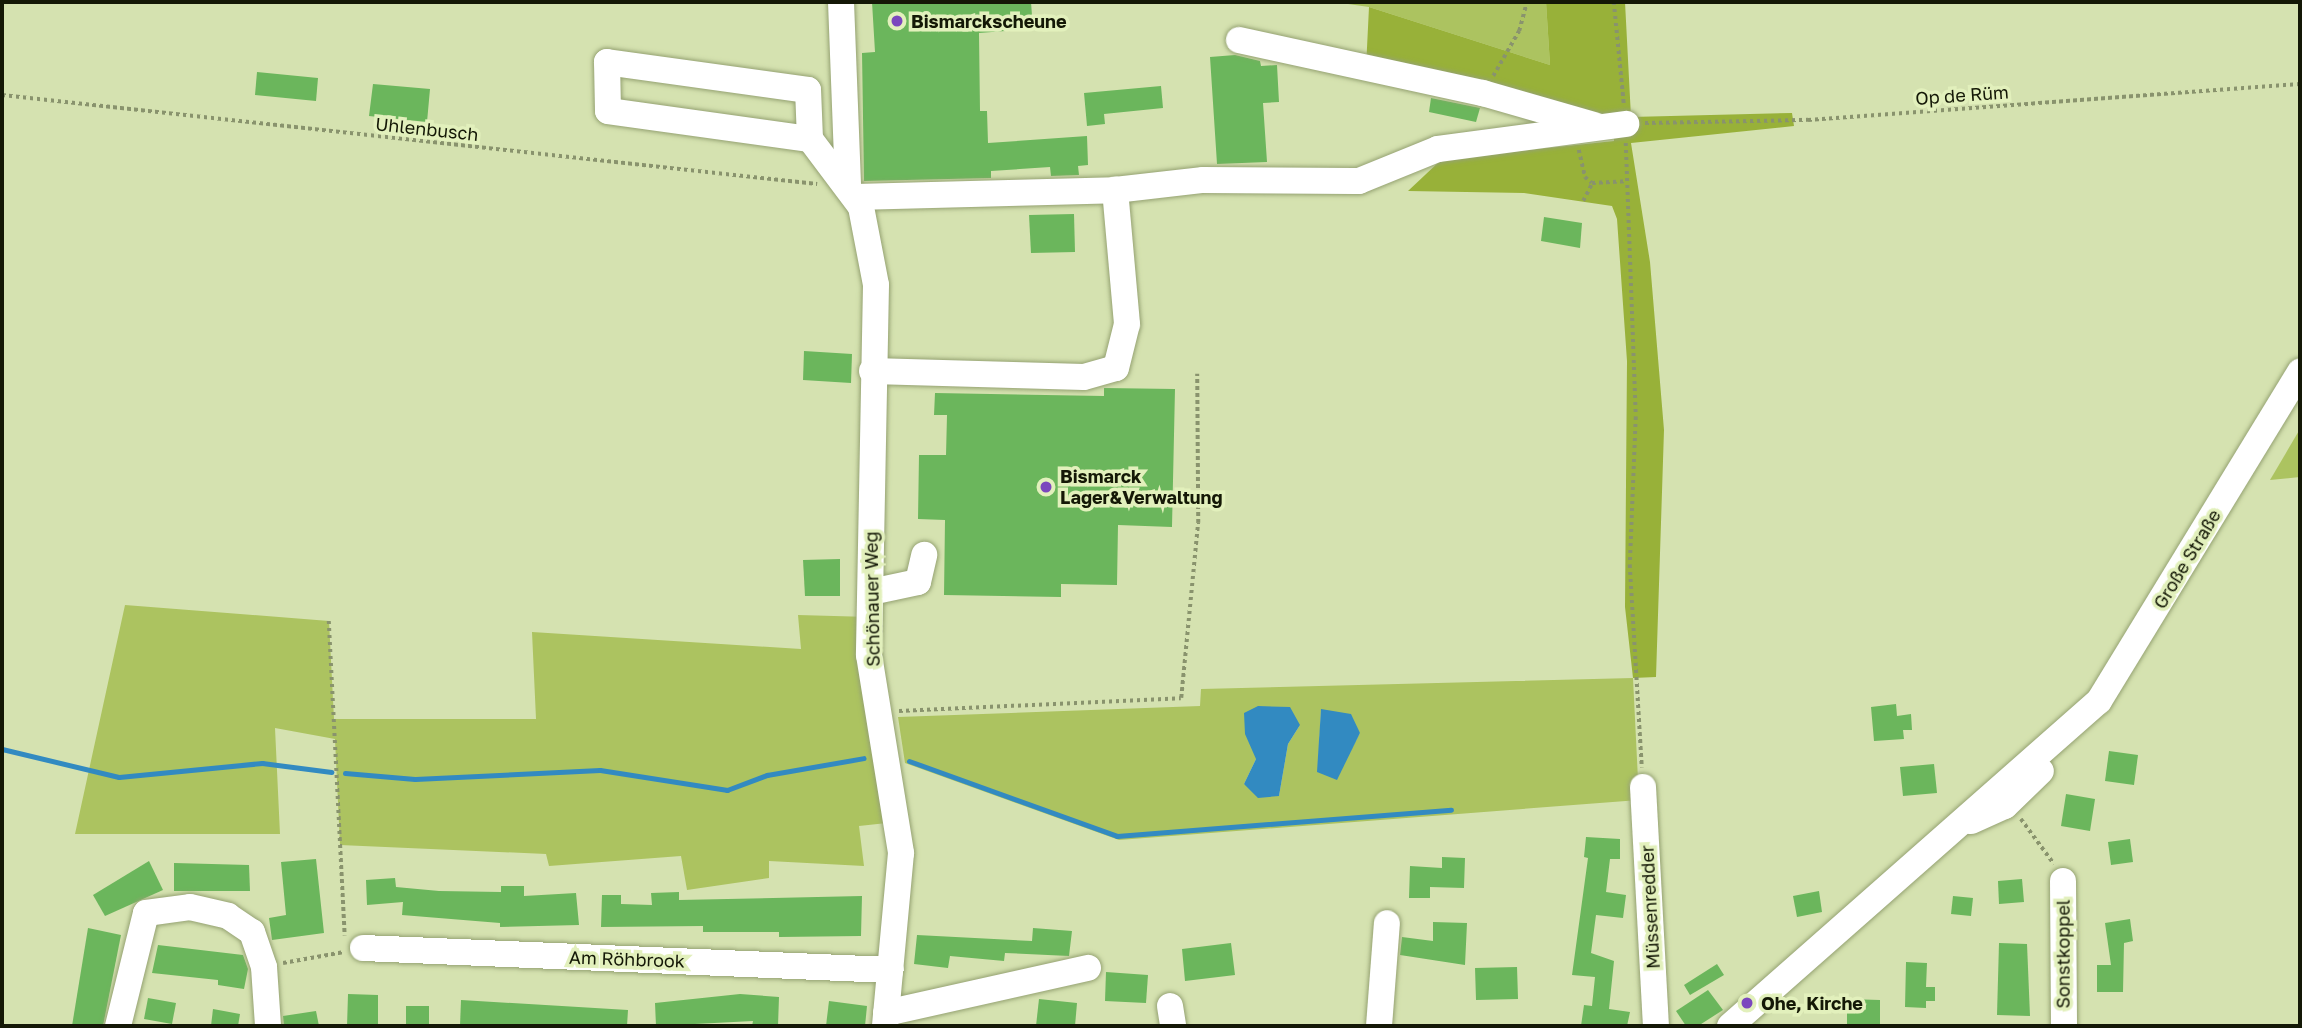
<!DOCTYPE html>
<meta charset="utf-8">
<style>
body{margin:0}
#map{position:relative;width:2302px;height:1028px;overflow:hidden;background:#d5e2b0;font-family:"Golos Text",sans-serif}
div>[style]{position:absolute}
.green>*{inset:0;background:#acc360}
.forest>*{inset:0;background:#98b139}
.water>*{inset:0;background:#328ac1}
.stream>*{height:5px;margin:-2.5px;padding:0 2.5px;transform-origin:2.5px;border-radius:2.5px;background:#328ac1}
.building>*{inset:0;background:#6bb65c}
.path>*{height:3.5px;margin-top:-1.75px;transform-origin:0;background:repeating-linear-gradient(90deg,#89936d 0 3.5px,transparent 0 7px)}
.roads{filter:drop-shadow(0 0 2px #95a272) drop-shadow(0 0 2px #95a272)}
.minor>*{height:26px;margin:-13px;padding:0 13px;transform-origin:13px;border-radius:13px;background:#fff}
.dots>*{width:19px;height:19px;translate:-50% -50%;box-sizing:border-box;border:4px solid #e2f0bc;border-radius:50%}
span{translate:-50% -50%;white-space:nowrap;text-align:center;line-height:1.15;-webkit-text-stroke:7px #e2f0bc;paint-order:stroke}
.poi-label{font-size:18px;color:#141806;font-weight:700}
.left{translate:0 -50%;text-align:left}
.street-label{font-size:18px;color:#141806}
.frame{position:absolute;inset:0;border:4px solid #141806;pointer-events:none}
</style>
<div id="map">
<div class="green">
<i style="clip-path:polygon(1334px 2px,1546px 2px,1550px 65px,1369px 7px)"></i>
<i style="clip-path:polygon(2300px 429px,2300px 477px,2270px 480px)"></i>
<i style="clip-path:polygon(125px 605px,329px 621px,334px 719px,536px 719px,532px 632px,801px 649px,798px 615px,870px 617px,896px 822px,859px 826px,864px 866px,769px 861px,769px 878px,687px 890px,681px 856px,549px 866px,546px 854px,340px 845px,335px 739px,275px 728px,280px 834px,75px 834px)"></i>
<i style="clip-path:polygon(evenodd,1633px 678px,1639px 800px,1119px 840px,905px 763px,898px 717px,1200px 706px,1201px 689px,1633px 678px,1321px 710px,1360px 733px,1350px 752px,1318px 772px,1321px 710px,1633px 678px,1300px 725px,1288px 744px,1279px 796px,1244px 784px,1256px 759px,1300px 725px)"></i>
</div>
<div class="forest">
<i style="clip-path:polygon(1546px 2px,1625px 2px,1631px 117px,1792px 113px,1794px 126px,1631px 143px,1650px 262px,1664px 430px,1656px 677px,1633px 678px,1625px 607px,1627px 361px,1617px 219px,1612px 206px,1524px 193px,1408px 191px,1442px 159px,1614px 141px,1613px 122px,1366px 68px,1369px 7px,1550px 65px)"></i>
</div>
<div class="water">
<i style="clip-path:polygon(1258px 706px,1290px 707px,1300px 725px,1288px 744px,1279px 796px,1258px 798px,1244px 784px,1256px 759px,1245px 734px,1244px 713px)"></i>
<i style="clip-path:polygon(1321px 709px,1351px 714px,1360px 733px,1337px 780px,1317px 772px)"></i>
</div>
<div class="stream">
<i style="left:2px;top:749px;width:120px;rotate:13.5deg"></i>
<i style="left:119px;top:777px;width:144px;rotate:-5.6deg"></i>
<i style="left:262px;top:763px;width:70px;rotate:7.4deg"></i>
<i style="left:909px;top:761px;width:221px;rotate:19.8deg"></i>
<i style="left:1117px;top:836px;width:335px;rotate:-4.5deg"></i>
<i style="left:345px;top:773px;width:70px;rotate:4.9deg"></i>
<i style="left:415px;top:779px;width:185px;rotate:-2.8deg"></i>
<i style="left:600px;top:770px;width:129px;rotate:8.9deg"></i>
<i style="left:727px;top:790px;width:43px;rotate:-20.6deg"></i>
<i style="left:767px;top:775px;width:98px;rotate:-9.9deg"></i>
</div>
<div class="building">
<i style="clip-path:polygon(872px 2px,1031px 2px,1033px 29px,979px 33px,980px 111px,987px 111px,988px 143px,1087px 136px,1088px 165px,1078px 166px,1079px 175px,1051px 176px,1050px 167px,991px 171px,991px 178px,864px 181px,862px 53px,875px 52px)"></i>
<i style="clip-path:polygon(1235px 55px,1260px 61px,1261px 66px,1277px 65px,1279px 102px,1263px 103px,1267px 162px,1217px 164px,1210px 57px)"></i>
<i style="clip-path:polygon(257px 72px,318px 78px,316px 101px,255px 95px)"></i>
<i style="clip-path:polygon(373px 84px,430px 89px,427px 122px,369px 116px)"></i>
<i style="clip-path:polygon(1161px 86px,1163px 108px,1104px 114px,1105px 124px,1087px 126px,1084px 93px)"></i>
<i style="clip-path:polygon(1431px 98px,1480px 108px,1476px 122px,1429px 112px)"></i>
<i style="clip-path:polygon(1074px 214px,1075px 252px,1031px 253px,1029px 215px)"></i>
<i style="clip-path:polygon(1544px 217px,1582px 223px,1580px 248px,1541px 241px)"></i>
<i style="clip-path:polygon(804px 351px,852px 354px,851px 383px,803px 380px)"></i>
<i style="clip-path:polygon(1104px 388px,1175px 389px,1172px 527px,1118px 525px,1117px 585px,1061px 584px,1061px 597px,944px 595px,945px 520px,918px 519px,919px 455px,946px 455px,947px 415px,934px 415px,935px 393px,1104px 396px)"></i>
<i style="clip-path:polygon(840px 559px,840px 596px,805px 596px,803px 560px)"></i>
<i style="clip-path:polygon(1896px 704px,1897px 716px,1911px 714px,1912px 730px,1903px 730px,1904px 739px,1874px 741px,1871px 707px)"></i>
<i style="clip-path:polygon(2109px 751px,2138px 755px,2134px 785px,2105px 781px)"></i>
<i style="clip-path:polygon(1934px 764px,1937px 793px,1903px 796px,1900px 767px)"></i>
<i style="clip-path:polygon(2066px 794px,2095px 799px,2090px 831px,2061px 826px)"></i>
<i style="clip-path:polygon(1586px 837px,1620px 839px,1620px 859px,1610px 859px,1606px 892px,1626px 895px,1623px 918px,1596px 915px,1591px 953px,1614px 961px,1609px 1009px,1630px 1012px,1627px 1026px,1581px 1026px,1584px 1005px,1592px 1006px,1595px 977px,1572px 975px,1588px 858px,1584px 857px)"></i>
<i style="clip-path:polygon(2130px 839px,2133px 862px,2111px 865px,2108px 842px)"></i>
<i style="clip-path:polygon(1442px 857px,1465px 858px,1464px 888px,1430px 887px,1430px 898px,1409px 898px,1410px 866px,1442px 868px)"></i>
<i style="clip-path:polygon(316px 859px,324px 933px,272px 940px,269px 918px,286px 915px,281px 862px)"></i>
<i style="clip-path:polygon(149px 861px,163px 890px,105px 916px,93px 895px)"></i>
<i style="clip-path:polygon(174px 863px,249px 865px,250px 891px,174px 891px)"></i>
<i style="clip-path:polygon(395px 878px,396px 887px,439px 891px,501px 892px,501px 886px,524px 886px,524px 896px,576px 893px,579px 925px,500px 927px,500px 923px,402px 915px,403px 902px,367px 905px,366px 880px)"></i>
<i style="clip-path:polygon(2022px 879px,2024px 902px,1999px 904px,1998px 881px)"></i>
<i style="clip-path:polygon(1819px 891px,1822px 912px,1797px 917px,1793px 896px)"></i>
<i style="clip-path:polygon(679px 892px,679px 900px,862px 896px,861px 936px,779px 937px,779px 932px,703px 932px,703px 926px,601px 927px,602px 895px,621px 895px,621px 904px,652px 905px,651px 893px)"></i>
<i style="clip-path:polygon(1953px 896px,1973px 898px,1971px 916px,1951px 914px)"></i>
<i style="clip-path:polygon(2130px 919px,2133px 941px,2124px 943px,2123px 992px,2097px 992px,2097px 965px,2111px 965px,2105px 923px)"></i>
<i style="clip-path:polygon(1433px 922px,1467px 923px,1465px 965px,1400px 955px,1402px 937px,1433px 941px)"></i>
<i style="clip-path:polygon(88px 928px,121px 935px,103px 1026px,72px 1026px)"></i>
<i style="clip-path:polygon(1033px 928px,1072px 931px,1069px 956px,1005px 953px,1004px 961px,950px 956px,948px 968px,914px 964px,917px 935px,1032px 941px)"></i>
<i style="clip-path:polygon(1231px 943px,1235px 975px,1185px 981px,1182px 949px)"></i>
<i style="clip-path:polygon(1999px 943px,2027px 944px,2030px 1016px,1997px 1015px)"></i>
<i style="clip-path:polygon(158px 945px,243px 955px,248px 969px,244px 989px,218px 985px,218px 980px,152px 973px)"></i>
<i style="clip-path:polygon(1906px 962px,1927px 963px,1926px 987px,1935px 987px,1935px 1001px,1926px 1001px,1926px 1008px,1905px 1007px)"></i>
<i style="clip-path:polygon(1717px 964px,1724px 975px,1690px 995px,1684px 985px)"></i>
<i style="clip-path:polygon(1517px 967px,1518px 999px,1476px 1000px,1475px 968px)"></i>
<i style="clip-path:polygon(1106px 972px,1148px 975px,1146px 1003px,1105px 1001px)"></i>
<i style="clip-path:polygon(1708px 990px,1723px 1010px,1698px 1026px,1686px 1026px,1676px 1011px)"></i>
<i style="clip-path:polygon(348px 994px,378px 995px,378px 1026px,347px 1026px)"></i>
<i style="clip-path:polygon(740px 994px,779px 997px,778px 1026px,752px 1026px,753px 1021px,656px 1026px,655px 1003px)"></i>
<i style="clip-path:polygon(148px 998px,176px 1003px,172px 1024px,144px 1019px)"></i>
<i style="clip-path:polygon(1039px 999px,1077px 1003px,1075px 1026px,1036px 1026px)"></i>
<i style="clip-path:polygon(1847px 999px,1880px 1000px,1880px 1026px,1847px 1026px)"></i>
<i style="clip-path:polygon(461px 1000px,628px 1010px,627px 1026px,460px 1026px)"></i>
<i style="clip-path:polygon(829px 1001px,867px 1006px,865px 1026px,826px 1026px)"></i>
<i style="clip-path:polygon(406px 1006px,429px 1006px,429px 1026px,406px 1026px)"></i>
<i style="clip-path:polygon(213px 1009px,240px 1014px,238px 1026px,211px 1026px)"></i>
<i style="clip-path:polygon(316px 1011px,319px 1026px,284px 1026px,283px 1016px)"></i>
</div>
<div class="path">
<i style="left:1614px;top:2px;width:102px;rotate:84.4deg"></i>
<i style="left:1493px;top:76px;width:52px;rotate:-60deg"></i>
<i style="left:1519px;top:31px;width:30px;rotate:-75deg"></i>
<i style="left:2px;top:95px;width:820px;rotate:6.23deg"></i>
<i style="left:1645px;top:123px;width:163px;rotate:-1.1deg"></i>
<i style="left:1808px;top:120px;width:493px;rotate:-4.2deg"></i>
<i style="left:1626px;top:143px;width:274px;rotate:87.9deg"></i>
<i style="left:1636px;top:417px;width:148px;rotate:92.3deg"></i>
<i style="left:1630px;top:565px;width:203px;rotate:86.6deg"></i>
<i style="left:1579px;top:150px;width:28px;rotate:77deg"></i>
<i style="left:1585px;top:177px;width:9px;rotate:41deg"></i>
<i style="left:1583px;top:201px;width:20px;rotate:-63deg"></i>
<i style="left:1592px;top:183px;width:34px;rotate:-3deg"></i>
<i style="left:329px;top:621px;width:315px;rotate:87.1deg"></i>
<i style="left:899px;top:711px;width:282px;rotate:-2.6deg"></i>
<i style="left:1181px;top:698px;width:176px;rotate:-84.5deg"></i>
<i style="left:1198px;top:523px;width:149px;rotate:-90.4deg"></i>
<i style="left:2021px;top:819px;width:56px;rotate:53.7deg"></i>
<i style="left:283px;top:963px;width:62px;rotate:-10.2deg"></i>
</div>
<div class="roads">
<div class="minor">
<i style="left:841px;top:2px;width:185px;rotate:87.8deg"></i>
<i style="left:1239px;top:40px;width:250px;rotate:12.3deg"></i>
<i style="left:1483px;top:93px;width:116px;rotate:16.1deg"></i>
<i style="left:810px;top:139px;width:49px;rotate:-92.3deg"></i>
<i style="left:808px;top:90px;width:203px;rotate:-172.1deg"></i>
<i style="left:607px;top:62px;width:49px;rotate:88.8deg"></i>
<i style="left:608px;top:111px;width:204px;rotate:7.9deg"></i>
<i style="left:810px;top:139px;width:85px;rotate:53.1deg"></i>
<i style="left:861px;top:207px;width:79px;rotate:79.1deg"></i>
<i style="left:876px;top:285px;width:370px;rotate:91.1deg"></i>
<i style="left:869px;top:655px;width:201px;rotate:80.8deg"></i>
<i style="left:901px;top:853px;width:174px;rotate:95.3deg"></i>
<i style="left:855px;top:197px;width:260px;rotate:-1.5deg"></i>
<i style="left:1115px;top:190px;width:89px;rotate:-6.5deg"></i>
<i style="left:1203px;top:180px;width:156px;rotate:0.4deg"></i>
<i style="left:1359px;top:181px;width:85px;rotate:-22.1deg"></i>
<i style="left:1438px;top:149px;width:190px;rotate:-7.6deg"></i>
<i style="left:872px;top:371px;width:212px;rotate:1.6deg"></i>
<i style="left:1084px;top:377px;width:33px;rotate:-16deg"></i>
<i style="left:1116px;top:368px;width:45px;rotate:-76deg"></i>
<i style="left:1127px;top:324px;width:135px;rotate:-95.1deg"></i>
<i style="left:871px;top:592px;width:48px;rotate:-12deg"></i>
<i style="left:918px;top:582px;width:28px;rotate:-77deg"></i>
<i style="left:1643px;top:787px;width:239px;rotate:86.9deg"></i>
<i style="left:1971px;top:821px;width:37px;rotate:-24deg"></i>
<i style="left:2005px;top:806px;width:50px;rotate:-44.2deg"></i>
<i style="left:2063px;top:881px;width:145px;rotate:89.6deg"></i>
<i style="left:363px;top:948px;width:528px;rotate:2.39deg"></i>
<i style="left:1170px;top:1006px;width:20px;rotate:81deg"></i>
<i style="left:886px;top:1013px;width:207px;rotate:-12.6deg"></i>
<i style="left:118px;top:1026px;width:116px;rotate:-76.1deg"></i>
<i style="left:146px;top:913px;width:44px;rotate:-7.8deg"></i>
<i style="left:190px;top:907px;width:39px;rotate:13deg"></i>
<i style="left:228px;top:916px;width:29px;rotate:34deg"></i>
<i style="left:252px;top:932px;width:37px;rotate:71deg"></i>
<i style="left:264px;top:967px;width:59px;rotate:86.1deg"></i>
<i style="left:1379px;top:1026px;width:103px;rotate:-85.6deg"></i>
<i style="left:1730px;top:1026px;width:492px;rotate:-41.4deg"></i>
<i style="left:2099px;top:701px;width:386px;rotate:-58.6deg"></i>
</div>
</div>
<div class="dots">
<i style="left:897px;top:21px;background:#7b47be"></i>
<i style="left:1046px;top:487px;background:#7b47be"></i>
<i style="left:1747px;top:1003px;background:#7b47be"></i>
</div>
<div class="poi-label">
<span class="left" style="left:911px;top:21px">Bismarckscheune</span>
<span class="left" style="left:1060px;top:487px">Bismarck<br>Lager&amp;Verwaltung</span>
<span class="left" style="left:1761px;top:1003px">Ohe, Kirche</span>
</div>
<div class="street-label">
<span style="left:1962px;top:95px;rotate:-4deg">Op de Rüm</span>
<span style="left:427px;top:129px;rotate:6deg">Uhlenbusch</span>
<span style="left:2187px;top:559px;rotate:-59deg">Große Straße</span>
<span style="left:872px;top:599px;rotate:-91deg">Schönauer Weg</span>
<span style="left:1650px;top:907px;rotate:-93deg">Müssenredder</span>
<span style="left:2063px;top:954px;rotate:-90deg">Sonstkoppel</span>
<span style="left:627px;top:959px;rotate:2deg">Am Röhbrook</span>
</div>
<div class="frame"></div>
</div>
